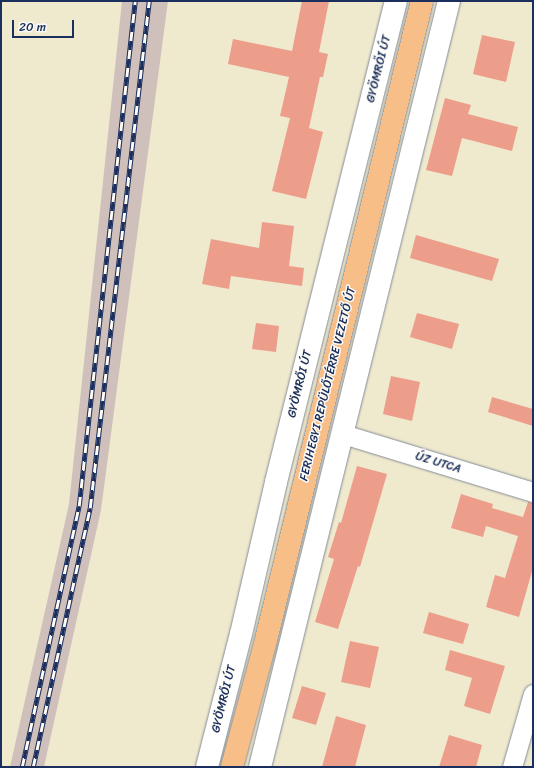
<!DOCTYPE html>
<meta charset="utf-8">
<style>
body{margin:0}
#map{position:relative;width:534px;height:768px;overflow:hidden;background:#efe9ce;font-family:Sriracha,sans-serif}
div>[style]{position:absolute}
.industrial>*{inset:0;background:#d0c0bc}
.building>*{inset:0;background:#ec9e8b}
.roads{filter:drop-shadow(0 0 1px #858c96) drop-shadow(0 0 1px #858c96)}
.minor>*{height:19px;margin:-9.5px;padding:0 9.5px;transform-origin:9.5px;border-radius:9.5px;background:#fff}
.tertiary>*{height:22px;margin:-11px;padding:0 11px;transform-origin:11px;border-radius:11px;background:#fff}
.primary>*{height:22px;margin:-11px;padding:0 11px;transform-origin:11px;border-radius:11px;background:#f7be87}
.rail>*{height:4.5px;margin-top:-2.25px;transform-origin:0;background:repeating-linear-gradient(90deg,#fdfcf7 0 9px,#1b2f5e 0 18px);box-sizing:border-box;border-block:1px solid #1b2f5e}
span{translate:-50% -50%;white-space:nowrap;text-align:center;line-height:1.15;-webkit-text-stroke:3px #fdfcf7;paint-order:stroke}
.street-label{font-size:12px;color:#1b2f5e}
.frame{position:absolute;inset:0;border:2px solid #1b2f5e;pointer-events:none}
.scale{position:absolute;left:12px;top:20px;width:62px;height:18px;box-sizing:border-box;border:2px solid #1b2f5e;border-top:0;padding-left:5px;font-size:12px;line-height:14px;white-space:nowrap;color:#1b2f5e;-webkit-text-stroke:3px #fdfcf7;paint-order:stroke}
</style>
<div id="map">
<div class="industrial">
<i style="clip-path:polygon(122px 1px,168px 1px,101px 510px,44px 767px,10px 767px,69px 504px)"></i>
</div>
<div class="building">
<i style="clip-path:polygon(302px 1px,329px 1px,319px 52px,328px 54px,323px 77px,320px 77px,309px 128px,323px 132px,306px 199px,272px 191px,290px 118px,280px 116px,289px 77px,228px 64px,233px 39px,292px 51px)"></i>
<i style="clip-path:polygon(482px 35px,515px 42px,506px 82px,473px 74px)"></i>
<i style="clip-path:polygon(445px 98px,471px 105px,468px 114px,518px 127px,512px 151px,462px 138px,452px 176px,426px 170px)"></i>
<i style="clip-path:polygon(262px 222px,294px 226px,289px 266px,304px 268px,302px 286px,231px 276px,229px 289px,202px 284px,211px 239px,259px 248px)"></i>
<i style="clip-path:polygon(416px 235px,499px 259px,492px 281px,410px 258px)"></i>
<i style="clip-path:polygon(417px 313px,459px 324px,452px 349px,410px 337px)"></i>
<i style="clip-path:polygon(256px 323px,279px 326px,276px 352px,252px 349px)"></i>
<i style="clip-path:polygon(391px 376px,420px 382px,412px 421px,383px 414px)"></i>
<i style="clip-path:polygon(492px 397px,533px 409px,533px 426px,488px 412px)"></i>
<i style="clip-path:polygon(357px 466px,387px 474px,360px 567px,358px 566px,338px 629px,315px 622px,334px 559px,328px 557px,339px 522px,341px 523px)"></i>
<i style="clip-path:polygon(461px 494px,493px 504px,492px 508px,523px 517px,528px 502px,533px 503px,533px 568px,519px 617px,486px 607px,495px 575px,505px 578px,518px 536px,486px 526px,483px 537px,451px 528px)"></i>
<i style="clip-path:polygon(429px 612px,469px 624px,463px 644px,423px 633px)"></i>
<i style="clip-path:polygon(350px 641px,379px 647px,370px 688px,341px 682px)"></i>
<i style="clip-path:polygon(450px 650px,505px 666px,490px 714px,464px 706px,472px 678px,445px 670px)"></i>
<i style="clip-path:polygon(302px 686px,326px 693px,316px 725px,292px 718px)"></i>
<i style="clip-path:polygon(336px 716px,366px 725px,355px 767px,322px 767px)"></i>
<i style="clip-path:polygon(449px 735px,482px 745px,476px 767px,439px 767px)"></i>
</div>
<div class="roads">
<div class="minor">
<i style="left:343px;top:434px;width:199px;rotate:17deg"></i>
<i style="left:512px;top:767px;width:76px;rotate:-74deg"></i>
</div>
<div class="tertiary">
<i style="left:207px;top:767px;width:137px;rotate:-75.7deg"></i>
<i style="left:241px;top:634px;width:156px;rotate:-77deg"></i>
<i style="left:276px;top:482px;width:496px;rotate:-76deg"></i>
<i style="left:260px;top:767px;width:789px;rotate:-76.14deg"></i>
</div>
<div class="primary">
<i style="left:232px;top:767px;width:131px;rotate:-75deg"></i>
<i style="left:266px;top:640px;width:658px;rotate:-76.28deg"></i>
</div>
</div>
<div class="rail">
<i style="left:22px;top:767px;width:267px;rotate:-77.7deg"></i>
<i style="left:79px;top:506px;width:508px;rotate:-83.67deg"></i>
<i style="left:33px;top:767px;width:265px;rotate:-77.6deg"></i>
<i style="left:90px;top:508px;width:510px;rotate:-83.36deg"></i>
</div>
<div class="street-label">
<span style="left:379px;top:69px;rotate:-76deg">GYÖMRŐI ÚT</span>
<span style="left:300px;top:384px;rotate:-76deg">GYÖMRŐI ÚT</span>
<span style="left:328px;top:384px;rotate:-76deg">FERIHEGYI REPÜLŐTÉRRE VEZETŐ ÚT</span>
<span style="left:438px;top:463px;rotate:17deg">ÚZ UTCA</span>
<span style="left:224px;top:699px;rotate:-76deg">GYÖMRŐI ÚT</span>
</div>
<div class="frame"></div>
<div class="scale">20 m</div>
</div>
